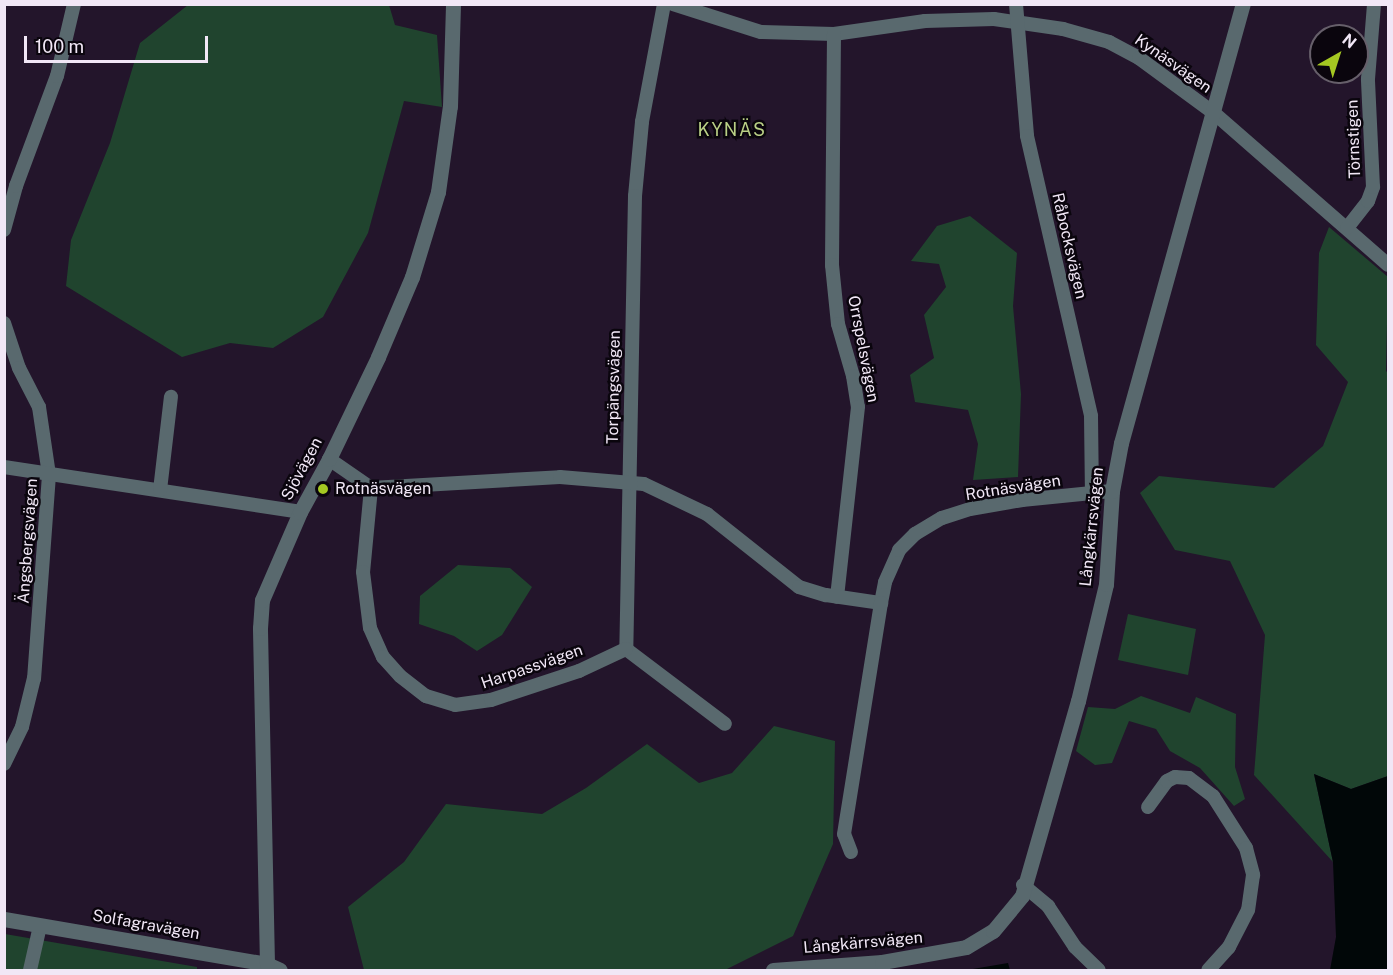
<!DOCTYPE html>
<meta charset="utf-8">
<style>
body{margin:0}
#map{position:relative;width:1393px;height:975px;overflow:hidden;background:#23152b;font-family:"Public Sans",sans-serif}
div>[style]{position:absolute}
.green>*{inset:0;background:#20442e}
.water>*{inset:0;background:#010708}
.minor>*{height:14px;margin:-7px;padding:0 7px;transform-origin:7px;border-radius:7px;background:#59696e}
.tertiary>*{height:15px;margin:-7.5px;padding:0 7.5px;transform-origin:7.5px;border-radius:7.5px;background:#59696e}
.dots>*{width:16px;height:16px;translate:-50% -50%;box-sizing:border-box;border:3px solid #0a050d;border-radius:50%}
span{translate:-50% -50%;white-space:nowrap;text-align:center;line-height:1.15;-webkit-text-stroke:5px #0a050d;paint-order:stroke}
.street-label{font-size:16px;color:#f1e7f6}
.poi-label{font-size:16px;color:#f1e7f6}
.left{translate:0 -50%;text-align:left}
.neighbourhood-label{font-size:18px;color:#bad086;letter-spacing:1.5px}
.frame{position:absolute;inset:0;border:6px solid #f1e7f6;pointer-events:none}
.north{position:absolute;left:1309px;top:24px;width:60px;height:60px;box-sizing:border-box;background:#0a050d;border:2px solid #665f6a;border-radius:50%;rotate:39deg;font-size:16px;font-weight:700;line-height:24px;text-align:center;color:#f1e7f6}
.north::after{content:'';display:block;margin:auto;width:21px;height:27px;background:#a5c822;clip-path:polygon(50% 0,100% 100%,50% 72%,0 100%)}
.scale{position:absolute;left:24px;top:36px;width:184px;height:27px;box-sizing:border-box;border:3px solid #f1e7f6;border-top:0;padding-left:8px;font-size:18px;line-height:21px;white-space:nowrap;color:#f1e7f6;-webkit-text-stroke:4px #0a050d;paint-order:stroke}
</style>
<div id="map">
<div class="green">
<i style="clip-path:polygon(188px 5px,389px 5px,395px 25px,437px 35px,442px 107px,404px 101px,368px 233px,323px 317px,273px 348px,230px 343px,182px 357px,66px 286px,71px 240px,110px 143px,140px 43px)"></i>
<i style="clip-path:polygon(970px 216px,1017px 253px,1013px 306px,1021px 394px,1018px 477px,973px 480px,978px 444px,968px 410px,915px 402px,910px 375px,934px 358px,924px 315px,946px 287px,939px 264px,911px 261px,937px 226px)"></i>
<i style="clip-path:polygon(1329px 227px,1388px 277px,1386px 371px,1388px 373px,1388px 776px,1351px 789px,1314px 774px,1333px 862px,1254px 775px,1265px 635px,1230px 561px,1175px 550px,1140px 493px,1159px 476px,1274px 488px,1323px 446px,1348px 382px,1316px 345px,1319px 253px)"></i>
<i style="clip-path:polygon(458px 565px,510px 568px,532px 587px,502px 635px,477px 651px,454px 636px,419px 624px,420px 596px)"></i>
<i style="clip-path:polygon(1128px 614px,1196px 629px,1188px 675px,1118px 660px)"></i>
<i style="clip-path:polygon(1141px 696px,1190px 713px,1196px 697px,1236px 714px,1235px 767px,1245px 799px,1234px 806px,1200px 768px,1170px 751px,1156px 729px,1129px 721px,1112px 763px,1095px 765px,1076px 751px,1088px 707px,1115px 709px)"></i>
<i style="clip-path:polygon(774px 726px,835px 741px,833px 844px,793px 936px,725px 970px,364px 970px,348px 907px,404px 862px,446px 804px,542px 814px,586px 788px,647px 744px,699px 783px,732px 773px)"></i>
<i style="clip-path:polygon(5px 934px,197px 967px,197px 970px,5px 970px)"></i>
</div>
<div class="water">
<i style="clip-path:polygon(1314px 774px,1351px 789px,1388px 776px,1388px 970px,1330px 970px,1336px 937px,1333px 862px)"></i>
<i style="clip-path:polygon(1008px 963px,1010px 970px,967px 970px)"></i>
</div>
<div class="minor">
<i style="left:664px;top:4px;width:120px;rotate:100.6deg"></i>
<i style="left:642px;top:122px;width:74px;rotate:95.4deg"></i>
<i style="left:635px;top:196px;width:453px;rotate:91.1deg"></i>
<i style="left:626px;top:649px;width:124px;rotate:37.1deg"></i>
<i style="left:673px;top:4px;width:92px;rotate:17.7deg"></i>
<i style="left:761px;top:32px;width:73px;rotate:1.6deg"></i>
<i style="left:834px;top:34px;width:92px;rotate:-8.1deg"></i>
<i style="left:925px;top:21px;width:69px;rotate:-1.7deg"></i>
<i style="left:994px;top:19px;width:70px;rotate:8.2deg"></i>
<i style="left:1063px;top:29px;width:48px;rotate:15.8deg"></i>
<i style="left:1109px;top:42px;width:34px;rotate:28deg"></i>
<i style="left:1139px;top:58px;width:93px;rotate:36.3deg"></i>
<i style="left:1214px;top:113px;width:231px;rotate:41.1deg"></i>
<i style="left:1016px;top:4px;width:132px;rotate:85.2deg"></i>
<i style="left:1027px;top:136px;width:287px;rotate:77.1deg"></i>
<i style="left:1091px;top:416px;width:77px;rotate:89.3deg"></i>
<i style="left:834px;top:34px;width:231px;rotate:90.5deg"></i>
<i style="left:832px;top:265px;width:59px;rotate:84.2deg"></i>
<i style="left:838px;top:324px;width:54px;rotate:73.9deg"></i>
<i style="left:853px;top:376px;width:31px;rotate:81deg"></i>
<i style="left:858px;top:407px;width:191px;rotate:96.3deg"></i>
<i style="left:1347px;top:228px;width:34px;rotate:-52deg"></i>
<i style="left:1368px;top:201px;width:15px;rotate:-70deg"></i>
<i style="left:1373px;top:187px;width:108px;rotate:-92.7deg"></i>
<i style="left:1368px;top:79px;width:75px;rotate:-85.4deg"></i>
<i style="left:4px;top:230px;width:46px;rotate:-74.7deg"></i>
<i style="left:16px;top:186px;width:117px;rotate:-69.6deg"></i>
<i style="left:57px;top:76px;width:74px;rotate:-76.7deg"></i>
<i style="left:4px;top:323px;width:47px;rotate:71.6deg"></i>
<i style="left:19px;top:368px;width:44px;rotate:62.9deg"></i>
<i style="left:39px;top:407px;width:69px;rotate:81.6deg"></i>
<i style="left:49px;top:475px;width:204px;rotate:94.2deg"></i>
<i style="left:34px;top:678px;width:50px;rotate:103.8deg"></i>
<i style="left:22px;top:727px;width:41px;rotate:115.9deg"></i>
<i style="left:329px;top:459px;width:51px;rotate:34.6deg"></i>
<i style="left:371px;top:488px;width:189px;rotate:-3.3deg"></i>
<i style="left:560px;top:477px;width:84px;rotate:4.8deg"></i>
<i style="left:644px;top:484px;width:70px;rotate:25.5deg"></i>
<i style="left:707px;top:514px;width:117px;rotate:38.4deg"></i>
<i style="left:799px;top:587px;width:28px;rotate:17deg"></i>
<i style="left:826px;top:595px;width:56px;rotate:8.3deg"></i>
<i style="left:881px;top:603px;width:21px;rotate:-79deg"></i>
<i style="left:885px;top:582px;width:35px;rotate:-66deg"></i>
<i style="left:899px;top:550px;width:23px;rotate:-45deg"></i>
<i style="left:915px;top:534px;width:31px;rotate:-31deg"></i>
<i style="left:942px;top:518px;width:29px;rotate:-18deg"></i>
<i style="left:970px;top:509px;width:53px;rotate:-9.8deg"></i>
<i style="left:1022px;top:500px;width:90px;rotate:-5.7deg"></i>
<i style="left:4px;top:467px;width:299px;rotate:8.6deg"></i>
<i style="left:371px;top:488px;width:84px;rotate:95.4deg"></i>
<i style="left:363px;top:572px;width:56px;rotate:82.9deg"></i>
<i style="left:370px;top:628px;width:32px;rotate:66deg"></i>
<i style="left:383px;top:657px;width:25px;rotate:48deg"></i>
<i style="left:400px;top:676px;width:33px;rotate:38deg"></i>
<i style="left:426px;top:696px;width:30px;rotate:17deg"></i>
<i style="left:455px;top:705px;width:36px;rotate:-8deg"></i>
<i style="left:491px;top:700px;width:93px;rotate:-18.2deg"></i>
<i style="left:579px;top:671px;width:52px;rotate:-25.1deg"></i>
<i style="left:160px;top:490px;width:94px;rotate:-83.3deg"></i>
<i style="left:1148px;top:807px;width:32px;rotate:-54deg"></i>
<i style="left:1167px;top:781px;width:9px;rotate:-27deg"></i>
<i style="left:1175px;top:777px;width:14px;rotate:4deg"></i>
<i style="left:1189px;top:778px;width:30px;rotate:37deg"></i>
<i style="left:1213px;top:796px;width:62px;rotate:57.6deg"></i>
<i style="left:1246px;top:848px;width:28px;rotate:75deg"></i>
<i style="left:1253px;top:875px;width:35px;rotate:98deg"></i>
<i style="left:1248px;top:910px;width:42px;rotate:117.2deg"></i>
<i style="left:1229px;top:947px;width:31px;rotate:132deg"></i>
<i style="left:851px;top:852px;width:19px;rotate:-111deg"></i>
<i style="left:844px;top:834px;width:234px;rotate:-80.9deg"></i>
<i style="left:1023px;top:885px;width:33px;rotate:40deg"></i>
<i style="left:1048px;top:906px;width:49px;rotate:56.6deg"></i>
<i style="left:1075px;top:947px;width:33px;rotate:44deg"></i>
<i style="left:30px;top:970px;width:45px;rotate:-77.2deg"></i>
</div>
<div class="tertiary">
<i style="left:4px;top:919px;width:267px;rotate:9.7deg"></i>
<i style="left:267px;top:964px;width:14px;rotate:25deg"></i>
<i style="left:267px;top:964px;width:336px;rotate:-91.2deg"></i>
<i style="left:260px;top:628px;width:28px;rotate:-86deg"></i>
<i style="left:262px;top:600px;width:96px;rotate:-66.6deg"></i>
<i style="left:300px;top:512px;width:60px;rotate:-61.3deg"></i>
<i style="left:329px;top:459px;width:113px;rotate:-64.3deg"></i>
<i style="left:378px;top:357px;width:87px;rotate:-67deg"></i>
<i style="left:412px;top:277px;width:89px;rotate:-73deg"></i>
<i style="left:438px;top:192px;width:87px;rotate:-82.1deg"></i>
<i style="left:450px;top:106px;width:102px;rotate:-88.3deg"></i>
<i style="left:773px;top:970px;width:109px;rotate:-4.2deg"></i>
<i style="left:882px;top:962px;width:85px;rotate:-10.1deg"></i>
<i style="left:966px;top:947px;width:31px;rotate:-31deg"></i>
<i style="left:993px;top:931px;width:45px;rotate:-50.4deg"></i>
<i style="left:1022px;top:896px;width:203px;rotate:-74deg"></i>
<i style="left:1078px;top:701px;width:120px;rotate:-76.5deg"></i>
<i style="left:1106px;top:584px;width:93px;rotate:-86.3deg"></i>
<i style="left:1112px;top:491px;width:49px;rotate:-79.4deg"></i>
<i style="left:1121px;top:443px;width:456px;rotate:-74.5deg"></i>
</div>
<div class="dots">
<i style="left:323px;top:489px;background:#a5c822"></i>
</div>
<div class="street-label">
<span style="left:1173px;top:64px;rotate:35deg">Kynäsvägen</span>
<span style="left:1354px;top:139px;rotate:-92deg">Törnstigen</span>
<span style="left:1069px;top:246px;rotate:77deg">Råbocksvägen</span>
<span style="left:863px;top:349px;rotate:79deg">Orrspelsvägen</span>
<span style="left:614px;top:387px;rotate:-89deg">Torpängsvägen</span>
<span style="left:302px;top:469px;rotate:-62deg">Sjövägen</span>
<span style="left:1013px;top:488px;rotate:-9deg">Rotnäsvägen</span>
<span style="left:1092px;top:527px;rotate:-84deg">Långkärrsvägen</span>
<span style="left:28px;top:541px;rotate:-86deg">Ängsbergsvägen</span>
<span style="left:532px;top:667px;rotate:-19deg">Harpassvägen</span>
<span style="left:146px;top:925px;rotate:10deg">Solfagravägen</span>
<span style="left:863px;top:943px;rotate:-5deg">Långkärrsvägen</span>
</div>
<div class="poi-label">
<span class="left" style="left:335px;top:489px">Rotnäsvägen</span>
</div>
<div class="neighbourhood-label">
<span style="left:732px;top:130px">KYNÄS</span>
</div>
<div class="frame"></div>
<div class="north">N</div>
<div class="scale">100 m</div>
</div>
